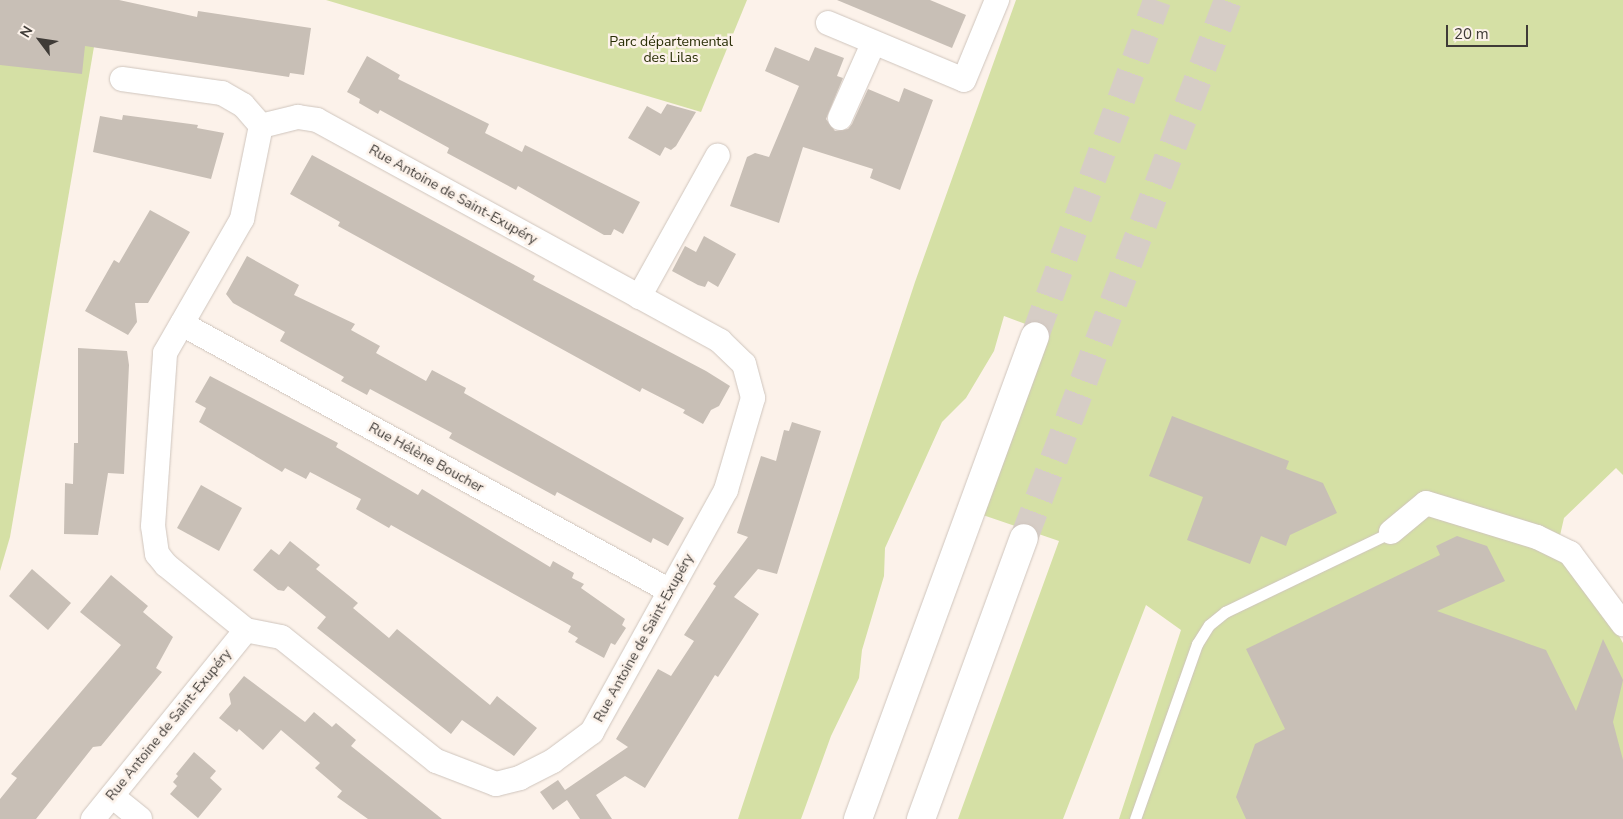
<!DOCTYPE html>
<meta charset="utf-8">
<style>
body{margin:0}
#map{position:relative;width:1623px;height:819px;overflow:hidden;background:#fcf2ea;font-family:"Nunito Sans",sans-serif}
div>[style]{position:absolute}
.green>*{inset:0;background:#d5e0a5}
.building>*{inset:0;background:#c8bfb6}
.highway-tunnel>*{height:28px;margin-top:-14px;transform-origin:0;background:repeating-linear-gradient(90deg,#d6cdc6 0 28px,transparent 0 42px)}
.roads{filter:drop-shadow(0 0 1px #cfc5bd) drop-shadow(0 0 1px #cfc5bd)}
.lane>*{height:11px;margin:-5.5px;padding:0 5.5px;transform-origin:5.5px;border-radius:5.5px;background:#fff}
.street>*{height:24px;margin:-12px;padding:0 12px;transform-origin:12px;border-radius:12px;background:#fff}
.highway>*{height:28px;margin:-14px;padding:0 14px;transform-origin:14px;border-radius:14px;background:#fff}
span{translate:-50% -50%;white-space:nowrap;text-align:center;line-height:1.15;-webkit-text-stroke:5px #fcf2ea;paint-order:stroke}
.park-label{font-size:14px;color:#292e06}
.street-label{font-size:14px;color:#3f3b37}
.north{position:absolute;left:15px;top:15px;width:50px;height:50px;-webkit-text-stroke:4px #fcf2ea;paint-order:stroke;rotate:301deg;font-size:14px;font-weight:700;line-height:20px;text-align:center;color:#3f3b37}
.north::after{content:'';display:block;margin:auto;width:18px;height:22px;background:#3f3b37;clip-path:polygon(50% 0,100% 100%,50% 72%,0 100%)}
.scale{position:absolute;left:1446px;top:25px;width:82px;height:22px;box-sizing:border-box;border:2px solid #3f3b37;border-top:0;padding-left:6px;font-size:15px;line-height:18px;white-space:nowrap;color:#3f3b37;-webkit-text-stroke:4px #fcf2ea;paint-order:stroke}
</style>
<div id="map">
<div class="green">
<i style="clip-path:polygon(0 0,102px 0,10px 537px,0 571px)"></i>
<i style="clip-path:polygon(326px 0,747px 0,701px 112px)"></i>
<i style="clip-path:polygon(1016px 0,1623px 0,1623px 475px,1616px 468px,1564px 518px,1556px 553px,1604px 609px,1623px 643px,1623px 819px,1119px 819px,1181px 630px,1146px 605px,1063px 819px,958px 819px,1059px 541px,977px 513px,1050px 333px,1004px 316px,994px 351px,966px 398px,942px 422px,885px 548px,884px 576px,862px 650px,859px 678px,831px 736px,801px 819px,738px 819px,915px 282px)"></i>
</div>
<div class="building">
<i style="clip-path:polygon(0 0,119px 0,197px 17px,198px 11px,311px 28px,304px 75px,290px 73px,289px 77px,85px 46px,82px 74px,0 65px)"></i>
<i style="clip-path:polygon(837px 0,930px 0,966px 15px,952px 48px)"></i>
<i style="clip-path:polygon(775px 47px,809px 61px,815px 47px,844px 58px,837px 76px,843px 78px,826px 119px,835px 131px,848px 129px,852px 124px,868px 89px,899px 102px,904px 88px,933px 100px,900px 190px,870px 178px,873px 169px,803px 147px,779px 223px,730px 206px,747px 157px,755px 153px,769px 157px,799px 86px,765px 71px)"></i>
<i style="clip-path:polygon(367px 56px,400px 75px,398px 79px,489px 124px,485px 133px,522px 152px,525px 145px,640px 202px,623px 234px,614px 229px,611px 235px,604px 235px,518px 186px,516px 190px,447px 153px,449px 148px,380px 110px,378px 114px,359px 103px,360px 99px,347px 92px)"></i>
<i style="clip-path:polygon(667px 104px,696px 112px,676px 146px,671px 150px,665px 147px,660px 156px,628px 138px,647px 106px,661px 114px)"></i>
<i style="clip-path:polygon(123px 115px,198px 125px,197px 128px,224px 133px,211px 179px,93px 152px,100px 116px,122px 120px)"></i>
<i style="clip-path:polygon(312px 155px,535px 276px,533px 280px,706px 371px,730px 386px,719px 406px,711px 410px,703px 424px,683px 413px,685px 410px,642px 388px,640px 392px,338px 226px,340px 222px,290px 194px)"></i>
<i style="clip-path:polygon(150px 210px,190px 232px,148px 303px,135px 303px,137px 322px,128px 335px,85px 311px,114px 260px,119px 263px)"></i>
<i style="clip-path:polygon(704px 236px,736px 254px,718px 287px,708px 281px,705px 287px,698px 285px,672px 271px,685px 246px,696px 252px)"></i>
<i style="clip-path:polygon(247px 256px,299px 285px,294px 295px,355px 324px,351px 330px,380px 346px,376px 353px,426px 381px,432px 370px,466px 388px,464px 393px,684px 518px,668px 546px,653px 538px,651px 543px,557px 492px,555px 496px,449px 438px,452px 433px,370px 389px,367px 395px,341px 381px,344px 377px,280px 341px,285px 332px,233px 303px,226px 294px)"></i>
<i style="clip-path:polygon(78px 348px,127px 351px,129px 365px,124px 474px,108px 473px,98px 535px,64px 534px,65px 483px,73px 484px,74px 443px,78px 443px)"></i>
<i style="clip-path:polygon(210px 376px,338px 443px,336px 447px,418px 495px,422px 489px,550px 567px,553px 561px,574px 573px,572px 578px,584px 584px,581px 588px,625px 619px,622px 625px,626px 628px,615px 645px,611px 643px,604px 658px,575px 642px,578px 638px,568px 632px,571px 626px,391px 525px,389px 528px,356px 509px,361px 499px,310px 472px,306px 479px,285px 468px,282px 472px,199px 422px,206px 408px,195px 402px)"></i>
<i style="clip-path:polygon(1172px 416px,1289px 461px,1286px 469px,1323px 483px,1337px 513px,1290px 535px,1286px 546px,1261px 536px,1250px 564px,1187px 540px,1203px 497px,1149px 476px)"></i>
<i style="clip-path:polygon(792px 422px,821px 431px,777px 574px,758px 569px,734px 597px,759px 614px,718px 677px,715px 675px,645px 788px,625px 776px,596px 795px,612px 819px,580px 819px,567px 800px,553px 810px,540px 792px,558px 780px,565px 790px,628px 747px,616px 739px,658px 669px,671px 676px,694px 641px,684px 635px,716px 586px,713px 584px,748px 537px,737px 533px,761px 456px,776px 461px,784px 430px,789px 431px)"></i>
<i style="clip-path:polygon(201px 485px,242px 508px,219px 551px,177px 528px)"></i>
<i style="clip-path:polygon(1457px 536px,1487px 546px,1505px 581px,1437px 611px,1546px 650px,1576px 711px,1603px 639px,1623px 680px,1613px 722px,1623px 760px,1623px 819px,1246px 819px,1236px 797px,1255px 744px,1285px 729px,1246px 649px,1440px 555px,1436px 546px)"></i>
<i style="clip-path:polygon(290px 541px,320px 565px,316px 569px,358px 603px,353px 608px,389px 638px,397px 629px,490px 705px,497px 696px,537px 728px,514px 756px,462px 720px,451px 734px,317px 628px,326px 617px,288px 586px,284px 591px,278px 590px,253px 570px,271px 549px,279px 555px)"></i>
<i style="clip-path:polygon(32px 569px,71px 603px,48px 630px,9px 596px)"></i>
<i style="clip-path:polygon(111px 575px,148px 606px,143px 612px,173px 637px,156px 668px,162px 672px,101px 746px,93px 747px,36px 819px,0 819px,0 799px,17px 778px,11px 774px,121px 645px,80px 612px)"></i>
<i style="clip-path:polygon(244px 676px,305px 722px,314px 712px,332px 727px,336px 723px,356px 740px,351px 746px,442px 819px,368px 819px,337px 797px,342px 791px,315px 768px,320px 763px,281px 730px,263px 750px,239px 729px,237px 732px,219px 718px,231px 704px,229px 694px)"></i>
<i style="clip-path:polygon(194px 752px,216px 771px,210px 778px,222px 789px,198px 818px,170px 794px,177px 786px,173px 782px,178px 776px,176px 774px)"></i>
</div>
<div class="highway-tunnel">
<i style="left:1035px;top:336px;width:357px;rotate:-70deg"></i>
<i style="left:1024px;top:538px;width:575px;rotate:-69.23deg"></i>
</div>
<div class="roads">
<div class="lane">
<i style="left:1135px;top:819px;width:186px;rotate:-70.5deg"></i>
<i style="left:1197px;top:644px;width:22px;rotate:-58deg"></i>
<i style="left:1209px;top:625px;width:21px;rotate:-39deg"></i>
<i style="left:1225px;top:612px;width:184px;rotate:-25.7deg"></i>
</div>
<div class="street">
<i style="left:828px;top:23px;width:147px;rotate:22.7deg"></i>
<i style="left:964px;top:80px;width:87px;rotate:-67.6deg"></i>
<i style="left:122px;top:79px;width:101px;rotate:8deg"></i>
<i style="left:222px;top:93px;width:24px;rotate:30deg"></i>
<i style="left:243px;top:105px;width:28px;rotate:49deg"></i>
<i style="left:298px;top:117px;width:19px;rotate:9deg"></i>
<i style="left:317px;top:120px;width:460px;rotate:28.7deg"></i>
<i style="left:720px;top:341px;width:33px;rotate:44deg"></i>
<i style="left:744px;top:364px;width:35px;rotate:75deg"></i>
<i style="left:753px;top:398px;width:96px;rotate:106.4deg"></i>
<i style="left:726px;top:490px;width:277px;rotate:119deg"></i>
<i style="left:592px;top:732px;width:49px;rotate:143.4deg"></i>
<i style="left:553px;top:761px;width:37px;rotate:153deg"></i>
<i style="left:520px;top:778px;width:25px;rotate:166deg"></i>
<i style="left:496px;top:784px;width:64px;rotate:-159deg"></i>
<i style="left:436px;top:761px;width:198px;rotate:-141.3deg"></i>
<i style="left:281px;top:637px;width:36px;rotate:-169deg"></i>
<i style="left:246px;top:630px;width:103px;rotate:-140.9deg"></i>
<i style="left:166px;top:565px;width:14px;rotate:-129deg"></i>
<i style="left:157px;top:554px;width:28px;rotate:-98deg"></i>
<i style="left:153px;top:526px;width:173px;rotate:-86deg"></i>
<i style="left:165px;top:353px;width:155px;rotate:-60.1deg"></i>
<i style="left:242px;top:219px;width:95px;rotate:-78.5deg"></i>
<i style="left:261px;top:126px;width:38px;rotate:-14deg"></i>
<i style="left:840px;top:118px;width:81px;rotate:-66deg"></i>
<i style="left:639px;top:297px;width:162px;rotate:-60.9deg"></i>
<i style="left:182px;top:324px;width:556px;rotate:28.68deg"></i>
<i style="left:1391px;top:532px;width:45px;rotate:-39.6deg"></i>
<i style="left:1426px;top:503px;width:116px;rotate:17deg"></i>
<i style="left:1537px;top:537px;width:37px;rotate:26deg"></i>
<i style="left:1570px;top:553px;width:89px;rotate:53.3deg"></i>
<i style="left:112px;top:796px;width:36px;rotate:39deg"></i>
<i style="left:93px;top:819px;width:243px;rotate:-51deg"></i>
</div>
<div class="highway">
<i style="left:858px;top:819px;width:514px;rotate:-69.87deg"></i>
<i style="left:921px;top:819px;width:299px;rotate:-69.9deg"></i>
</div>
</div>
<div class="park-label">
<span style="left:671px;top:50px">Parc départemental<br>des Lilas</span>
</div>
<div class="street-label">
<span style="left:453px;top:195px;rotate:29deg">Rue Antoine de Saint-Exupéry</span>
<span style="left:426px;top:458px;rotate:29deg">Rue Hélène Boucher</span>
<span style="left:644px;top:638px;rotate:-61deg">Rue Antoine de Saint-Exupéry</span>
<span style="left:169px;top:725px;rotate:-51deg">Rue Antoine de Saint-Exupéry</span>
</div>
<div class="north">N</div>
<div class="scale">20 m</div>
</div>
